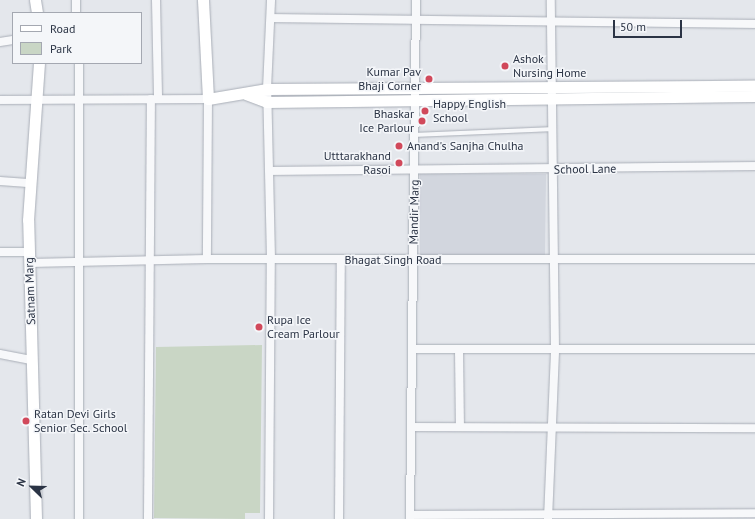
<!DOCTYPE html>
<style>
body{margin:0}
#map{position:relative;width:755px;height:519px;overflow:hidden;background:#e4e7ec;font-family:"PT Sans",sans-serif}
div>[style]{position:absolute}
.built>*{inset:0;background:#d2d6de}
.green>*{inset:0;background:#c9d6c5}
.roads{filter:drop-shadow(0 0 1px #a9aeb7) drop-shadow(0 0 1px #a9aeb7)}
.lane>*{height:4px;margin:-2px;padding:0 2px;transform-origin:2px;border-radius:2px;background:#f7f8fa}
.street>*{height:8px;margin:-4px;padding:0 4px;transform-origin:4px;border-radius:4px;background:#f7f8fa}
.secondary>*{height:11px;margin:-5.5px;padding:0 5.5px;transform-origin:5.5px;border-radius:5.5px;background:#fff}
.dots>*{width:11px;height:11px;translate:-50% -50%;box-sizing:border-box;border:2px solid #f4f6f9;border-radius:50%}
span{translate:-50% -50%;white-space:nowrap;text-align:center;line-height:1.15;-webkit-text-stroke:3px #f4f6f9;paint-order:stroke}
.poi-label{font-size:12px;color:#2b3445}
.left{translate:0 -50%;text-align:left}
.right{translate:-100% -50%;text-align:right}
.street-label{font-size:12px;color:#2b3445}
.legend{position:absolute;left:12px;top:12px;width:130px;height:52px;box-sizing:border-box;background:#f4f6f9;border:1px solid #a4a8b1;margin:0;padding:5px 7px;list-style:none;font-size:12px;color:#2b3445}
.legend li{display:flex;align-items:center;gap:8px;height:20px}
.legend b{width:20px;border:1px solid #a4a8b1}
.north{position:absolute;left:12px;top:467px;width:40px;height:40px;-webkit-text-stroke:3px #f4f6f9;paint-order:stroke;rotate:293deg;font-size:11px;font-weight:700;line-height:16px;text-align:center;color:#2b3445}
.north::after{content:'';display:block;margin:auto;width:14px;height:18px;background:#2b3445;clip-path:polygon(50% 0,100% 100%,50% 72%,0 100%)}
.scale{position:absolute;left:613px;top:20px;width:69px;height:18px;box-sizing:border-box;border:2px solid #2b3445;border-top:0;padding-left:5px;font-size:12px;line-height:14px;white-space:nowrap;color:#2b3445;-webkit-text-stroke:3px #f4f6f9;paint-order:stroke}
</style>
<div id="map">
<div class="built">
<i style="clip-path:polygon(420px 174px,546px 174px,545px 255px,420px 255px)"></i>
</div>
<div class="green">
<i style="clip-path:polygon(262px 345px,260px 513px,245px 513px,245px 519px,154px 518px,156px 347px)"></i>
</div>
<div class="roads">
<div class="lane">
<i style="left:415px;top:135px;width:138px;rotate:-2.5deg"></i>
</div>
<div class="street">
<i style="left:76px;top:0;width:13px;rotate:90deg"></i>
<i style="left:156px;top:0;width:98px;rotate:88.8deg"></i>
<i style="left:271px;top:18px;width:484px;rotate:0.7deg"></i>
<i style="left:0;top:42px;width:13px;rotate:-9deg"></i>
<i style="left:79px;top:63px;width:456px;rotate:90deg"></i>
<i style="left:0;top:100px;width:208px;rotate:-0.3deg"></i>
<i style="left:208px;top:99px;width:160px;rotate:90.4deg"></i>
<i style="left:270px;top:171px;width:485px;rotate:-0.6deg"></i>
<i style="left:0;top:181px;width:31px;rotate:4deg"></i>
<i style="left:0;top:252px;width:29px"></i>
<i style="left:30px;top:263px;width:177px;rotate:-1.3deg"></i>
<i style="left:207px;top:259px;width:548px"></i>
<i style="left:412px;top:349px;width:343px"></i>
<i style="left:459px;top:349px;width:78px;rotate:89.3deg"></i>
<i style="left:0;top:354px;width:33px;rotate:11deg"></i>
<i style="left:411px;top:427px;width:344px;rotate:0.2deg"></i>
<i style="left:410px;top:515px;width:345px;rotate:-0.3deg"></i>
<i style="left:148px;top:519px;width:420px;rotate:-89.6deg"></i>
<i style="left:269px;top:519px;width:260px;rotate:-89.6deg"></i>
<i style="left:271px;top:259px;width:170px;rotate:-91.3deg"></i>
<i style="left:267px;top:89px;width:89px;rotate:-87.4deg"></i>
<i style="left:339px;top:519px;width:259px;rotate:-89.6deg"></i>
<i style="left:410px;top:519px;width:519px;rotate:-89.34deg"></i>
<i style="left:548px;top:519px;width:170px;rotate:-87.6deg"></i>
<i style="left:555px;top:349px;width:349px;rotate:-90.7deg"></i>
</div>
<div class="secondary">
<i style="left:35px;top:0;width:13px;rotate:81deg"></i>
<i style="left:203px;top:0;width:99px;rotate:87.1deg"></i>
<i style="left:208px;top:99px;width:60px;rotate:-9.6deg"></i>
<i style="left:267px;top:89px;width:488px;rotate:-0.4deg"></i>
<i style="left:246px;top:94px;width:22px;rotate:21deg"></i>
<i style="left:267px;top:102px;width:488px;rotate:-0.7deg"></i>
<i style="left:36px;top:519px;width:299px;rotate:-91.5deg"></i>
<i style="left:28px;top:220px;width:157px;rotate:-86deg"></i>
</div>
</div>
<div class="dots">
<i style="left:505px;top:66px;background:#d1495b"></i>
<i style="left:429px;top:79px;background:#d1495b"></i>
<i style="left:425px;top:111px;background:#d1495b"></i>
<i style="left:422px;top:121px;background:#d1495b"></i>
<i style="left:399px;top:146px;background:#d1495b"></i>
<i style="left:399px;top:163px;background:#d1495b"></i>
<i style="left:259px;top:327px;background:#d1495b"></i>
<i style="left:26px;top:421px;background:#d1495b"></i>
</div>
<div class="poi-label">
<span class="left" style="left:513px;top:66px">Ashok<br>Nursing Home</span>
<span class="right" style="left:421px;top:79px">Kumar Pav<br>Bhaji Corner</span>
<span class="left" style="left:433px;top:111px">Happy English<br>School</span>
<span class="right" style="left:414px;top:121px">Bhaskar<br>Ice Parlour</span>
<span class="left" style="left:407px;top:146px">Anand's Sanjha Chulha</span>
<span class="right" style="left:391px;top:163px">Utttarakhand<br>Rasoi</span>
<span class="left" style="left:267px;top:327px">Rupa Ice<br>Cream Parlour</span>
<span class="left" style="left:34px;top:421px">Ratan Devi Girls<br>Senior Sec. School</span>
</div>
<div class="street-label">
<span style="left:585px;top:169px;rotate:-1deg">School Lane</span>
<span style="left:414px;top:212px;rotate:-89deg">Mandir Marg</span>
<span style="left:393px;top:260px">Bhagat Singh Road</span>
<span style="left:30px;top:291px;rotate:-92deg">Satnam Marg</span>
</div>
<ul class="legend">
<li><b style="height:5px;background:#fff"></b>Road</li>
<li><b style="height:11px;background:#c9d6c5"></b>Park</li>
</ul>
<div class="north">N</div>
<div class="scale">50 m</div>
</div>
